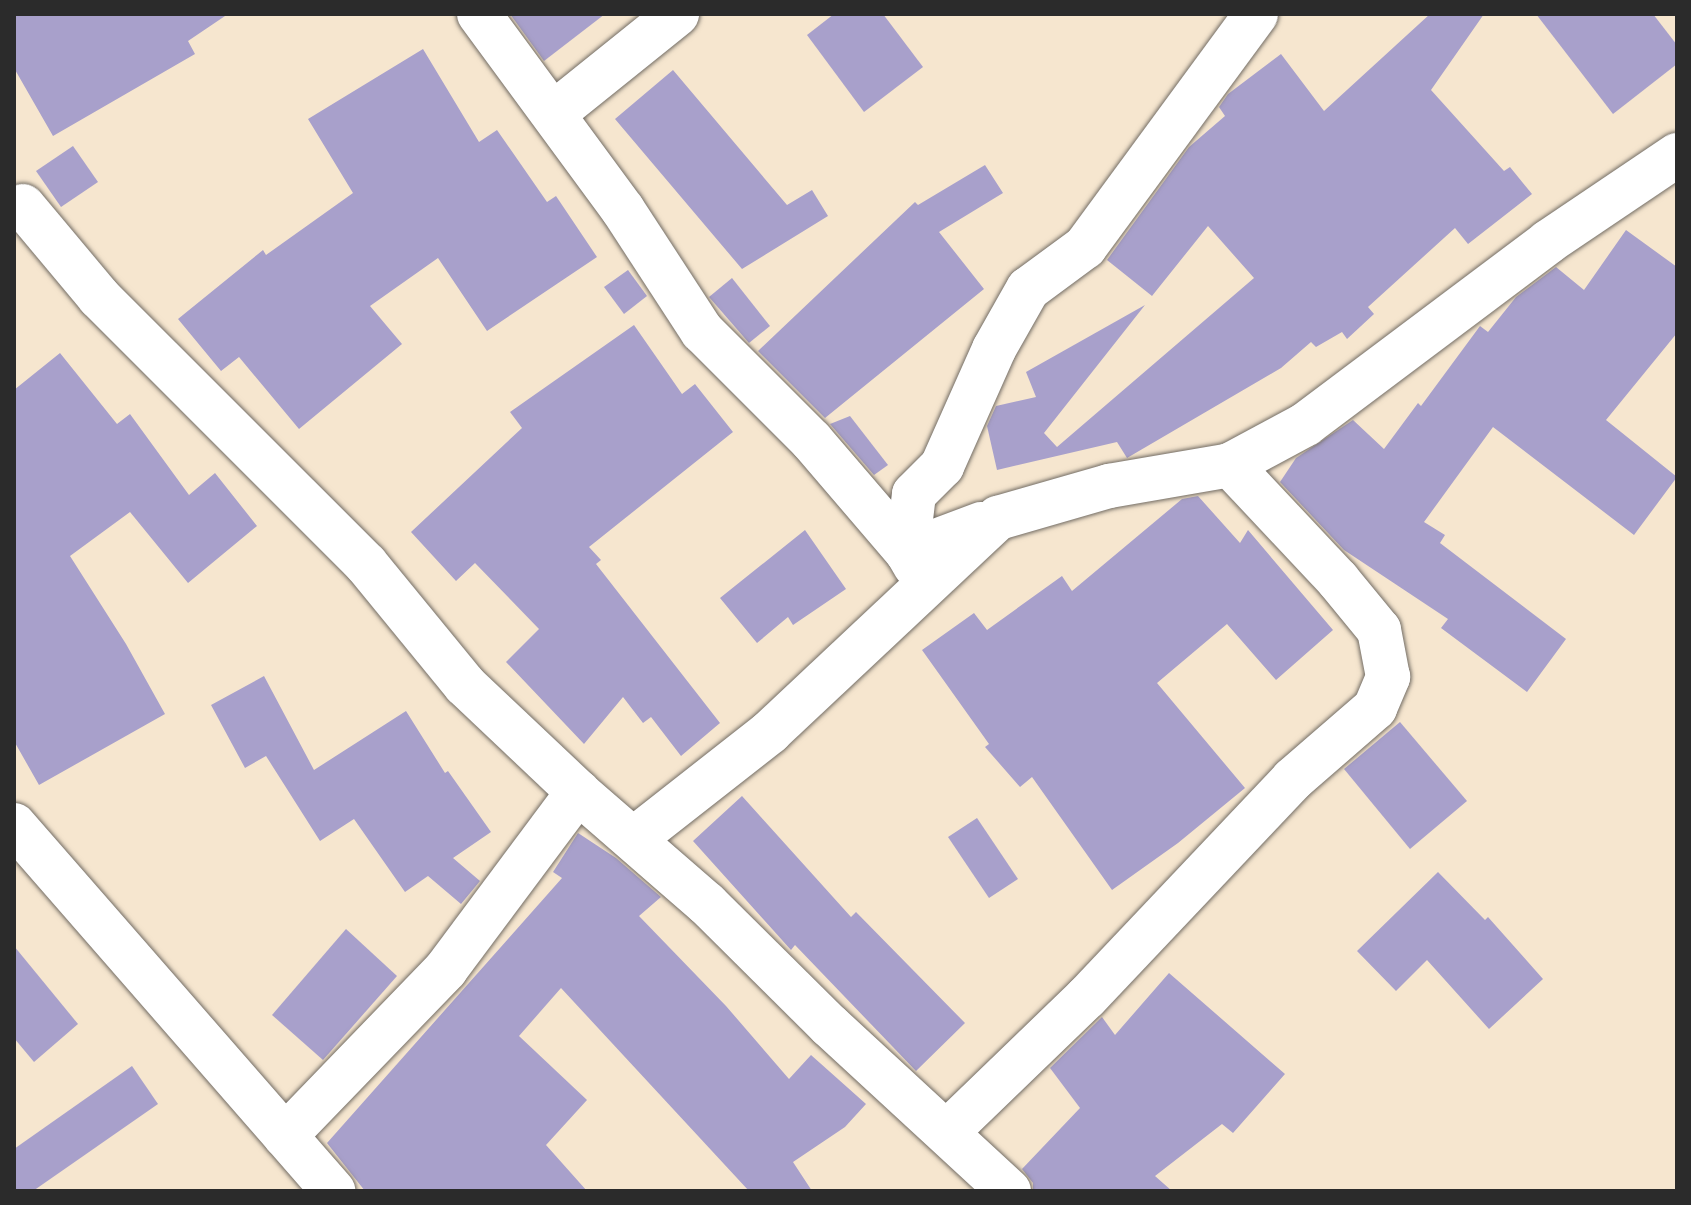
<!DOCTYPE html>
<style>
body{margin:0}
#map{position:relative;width:1691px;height:1205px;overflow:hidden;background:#f6e6cf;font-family:"Playpen Sans",sans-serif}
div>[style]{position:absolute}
.building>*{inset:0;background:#a8a0cb}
.roads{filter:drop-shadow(0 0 2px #726c64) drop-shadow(0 0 2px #726c64)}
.street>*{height:44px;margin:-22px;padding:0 22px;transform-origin:22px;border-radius:22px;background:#fff}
span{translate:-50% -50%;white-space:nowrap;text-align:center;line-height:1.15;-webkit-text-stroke:6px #fbf7ec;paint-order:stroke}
.frame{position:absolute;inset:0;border:16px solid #2b2b2b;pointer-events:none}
</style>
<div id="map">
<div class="building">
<i style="clip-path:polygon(14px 14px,228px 14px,188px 41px,195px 54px,53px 136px,14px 68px)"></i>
<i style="clip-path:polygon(510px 14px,605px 14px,544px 61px)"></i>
<i style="clip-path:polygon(834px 14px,883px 14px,923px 67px,864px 112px,807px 35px)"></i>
<i style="clip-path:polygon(1430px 14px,1484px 14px,1431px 90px,1504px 171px,1510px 167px,1532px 194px,1468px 244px,1455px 228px,1368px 307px,1374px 314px,1347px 339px,1342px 332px,1316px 347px,1311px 342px,1281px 368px,1127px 458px,1117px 442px,997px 470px,987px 426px,996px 406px,1036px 397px,1026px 372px,1145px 305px,1044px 433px,1057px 447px,1254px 278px,1208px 226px,1152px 296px,1107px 260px,1189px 147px,1225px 116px,1219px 107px,1228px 94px,1281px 54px,1324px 111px)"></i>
<i style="clip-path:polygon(1536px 14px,1653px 14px,1677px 45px,1677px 64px,1613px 114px)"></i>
<i style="clip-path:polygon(423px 49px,479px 142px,497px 130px,547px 202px,556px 196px,597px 257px,487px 331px,438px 258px,370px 306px,402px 344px,299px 429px,239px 357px,221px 371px,178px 319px,263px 250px,266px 255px,353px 193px,308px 119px)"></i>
<i style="clip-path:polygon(673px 70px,787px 205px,812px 190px,828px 216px,742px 269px,615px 119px)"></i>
<i style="clip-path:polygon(73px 146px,98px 182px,61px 207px,36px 171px)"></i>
<i style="clip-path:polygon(985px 165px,1003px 193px,939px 232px,984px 289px,825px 418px,758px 351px,915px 202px,918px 205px)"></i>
<i style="clip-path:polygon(1626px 230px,1677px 267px,1677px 333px,1606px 420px,1677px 477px,1634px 535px,1493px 427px,1424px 522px,1445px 535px,1440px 543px,1566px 639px,1527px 692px,1441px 628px,1448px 619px,1344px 550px,1280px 482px,1296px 458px,1353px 420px,1384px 449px,1418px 403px,1421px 406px,1480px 326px,1488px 332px,1516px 297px,1556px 267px,1584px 290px)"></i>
<i style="clip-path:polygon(628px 270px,647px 296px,624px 314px,604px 287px)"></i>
<i style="clip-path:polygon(732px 278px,770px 326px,749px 343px,709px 297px)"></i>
<i style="clip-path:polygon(634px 325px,682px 394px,695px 384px,733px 432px,589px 547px,601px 560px,596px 564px,720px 723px,681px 756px,651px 717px,643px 723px,623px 697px,584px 744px,506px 662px,539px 629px,475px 563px,456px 581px,411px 532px,522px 428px,510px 412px)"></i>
<i style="clip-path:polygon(60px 353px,117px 424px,130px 414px,189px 495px,215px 473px,257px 526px,188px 583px,130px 512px,70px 556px,126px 644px,165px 714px,39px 785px,14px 741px,14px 390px)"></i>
<i style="clip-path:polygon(850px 416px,888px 465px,874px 475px,830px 424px)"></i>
<i style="clip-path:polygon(1198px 496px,1240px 543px,1248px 530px,1333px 630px,1276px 680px,1227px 624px,1157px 683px,1245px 788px,1178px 843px,1112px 890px,1032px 777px,1020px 787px,985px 747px,989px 744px,922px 650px,974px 613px,987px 630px,1062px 576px,1072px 591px,1182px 499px)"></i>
<i style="clip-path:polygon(805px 530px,846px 589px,793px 625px,788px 617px,757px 643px,720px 598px)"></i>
<i style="clip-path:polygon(264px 676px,314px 770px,406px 711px,445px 773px,448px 771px,491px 832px,453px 858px,480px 881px,461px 904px,428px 876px,405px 892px,354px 819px,320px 841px,266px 756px,245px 768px,211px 705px)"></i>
<i style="clip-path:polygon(1400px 722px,1467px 801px,1410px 849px,1344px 769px)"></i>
<i style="clip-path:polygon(742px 796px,851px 917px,856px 912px,965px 1023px,916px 1071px,795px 945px,791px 950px,693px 841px)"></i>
<i style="clip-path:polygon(977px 818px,1018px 879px,989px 898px,948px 837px)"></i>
<i style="clip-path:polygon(578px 833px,616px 858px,661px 897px,639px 916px,726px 1006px,789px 1079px,811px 1055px,866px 1104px,845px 1127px,793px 1162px,812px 1191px,749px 1191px,561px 988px,519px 1036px,587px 1100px,546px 1145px,587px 1191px,365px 1191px,327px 1143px,562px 878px,553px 872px)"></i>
<i style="clip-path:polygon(1438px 872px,1485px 920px,1488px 917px,1543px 979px,1489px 1029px,1427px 960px,1396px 991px,1357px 951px)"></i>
<i style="clip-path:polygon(346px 929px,397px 976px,323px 1060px,272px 1015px)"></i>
<i style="clip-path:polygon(14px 946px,78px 1024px,34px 1062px,14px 1038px)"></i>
<i style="clip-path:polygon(1169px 973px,1285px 1074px,1233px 1133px,1222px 1124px,1155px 1176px,1172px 1191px,1033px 1191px,1033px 1183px,1022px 1169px,1080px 1108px,1050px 1068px,1102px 1017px,1115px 1035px)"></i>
<i style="clip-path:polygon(132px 1066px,158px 1104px,33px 1191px,14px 1191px,14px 1149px)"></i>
</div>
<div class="roads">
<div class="street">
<i style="left:479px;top:14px;width:243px;rotate:53.7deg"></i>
<i style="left:623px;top:210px;width:145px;rotate:56.9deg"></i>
<i style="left:702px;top:331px;width:154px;rotate:45deg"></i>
<i style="left:811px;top:440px;width:148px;rotate:49.4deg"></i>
<i style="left:907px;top:552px;width:16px;rotate:60deg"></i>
<i style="left:554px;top:113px;width:158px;rotate:-38.8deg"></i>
<i style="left:23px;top:206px;width:119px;rotate:50.1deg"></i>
<i style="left:99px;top:297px;width:378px;rotate:45deg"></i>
<i style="left:366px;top:564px;width:156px;rotate:50.7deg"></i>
<i style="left:465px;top:685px;width:156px;rotate:43.4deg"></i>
<i style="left:578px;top:792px;width:171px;rotate:41deg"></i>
<i style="left:707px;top:904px;width:172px;rotate:44.8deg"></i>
<i style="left:829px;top:1025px;width:245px;rotate:42.7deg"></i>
<i style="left:981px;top:524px;width:79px;rotate:159.3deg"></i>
<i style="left:907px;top:552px;width:58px;rotate:-83.1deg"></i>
<i style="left:914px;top:494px;width:40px;rotate:-45deg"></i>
<i style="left:942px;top:466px;width:128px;rotate:-66deg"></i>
<i style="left:994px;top:349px;width:69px;rotate:-60.5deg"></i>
<i style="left:1028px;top:289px;width:71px;rotate:-36.4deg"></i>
<i style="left:1085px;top:247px;width:289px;rotate:-53.7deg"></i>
<i style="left:14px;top:825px;width:486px;rotate:48.9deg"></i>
<i style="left:635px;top:838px;width:172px;rotate:-38.1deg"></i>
<i style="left:770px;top:732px;width:313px;rotate:-43.2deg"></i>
<i style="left:998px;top:518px;width:116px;rotate:-16.1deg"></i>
<i style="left:1109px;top:486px;width:123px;rotate:-9.8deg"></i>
<i style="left:1230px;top:465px;width:86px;rotate:-28.3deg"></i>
<i style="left:1306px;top:424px;width:303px;rotate:-36.9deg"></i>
<i style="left:1548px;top:242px;width:156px;rotate:-34deg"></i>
<i style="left:947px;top:1132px;width:194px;rotate:-44deg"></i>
<i style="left:1087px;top:997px;width:299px;rotate:-46.6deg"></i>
<i style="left:1292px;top:780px;width:110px;rotate:-40.9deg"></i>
<i style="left:1375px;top:708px;width:34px;rotate:-67deg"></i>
<i style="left:1388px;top:677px;width:48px;rotate:-100.8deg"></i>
<i style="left:1379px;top:630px;width:65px;rotate:-129.4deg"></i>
<i style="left:1338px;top:580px;width:158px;rotate:-133.2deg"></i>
<i style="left:285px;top:1136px;width:232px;rotate:-46deg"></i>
<i style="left:446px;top:969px;width:221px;rotate:-53.3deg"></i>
</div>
</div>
<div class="frame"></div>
</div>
